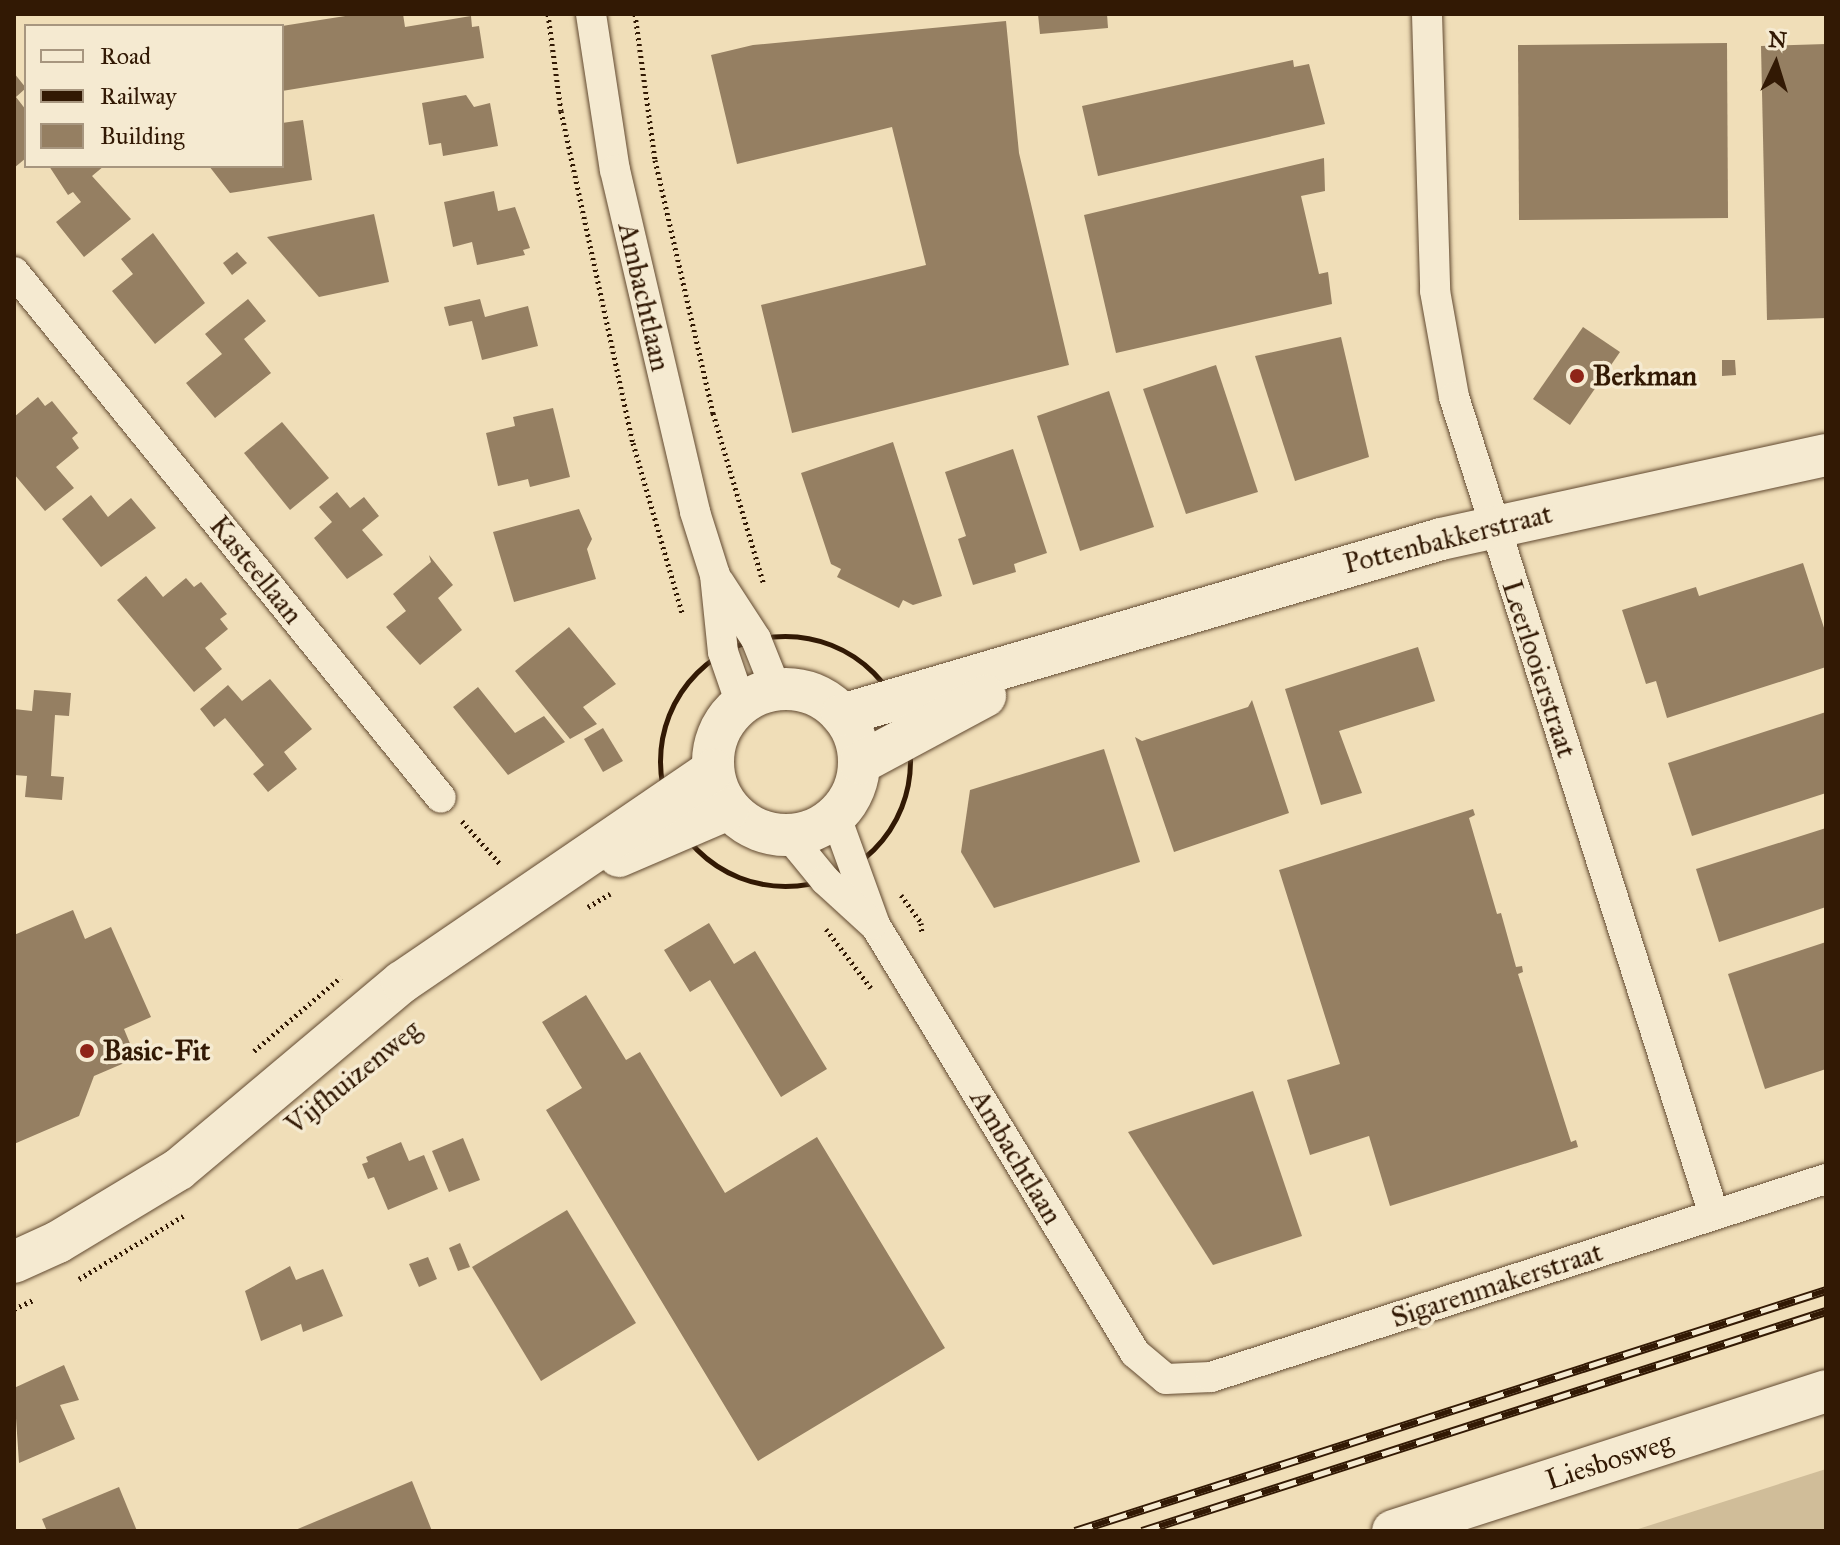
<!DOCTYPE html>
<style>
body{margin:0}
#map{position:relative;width:1840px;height:1545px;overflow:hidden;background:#f0deb8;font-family:"IM FELL Great Primer",serif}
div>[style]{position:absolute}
.green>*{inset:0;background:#d0bd99}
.building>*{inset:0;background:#957f62}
.path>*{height:5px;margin-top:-2.5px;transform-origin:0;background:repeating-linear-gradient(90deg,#321904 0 2px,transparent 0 6px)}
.path>.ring{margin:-2.5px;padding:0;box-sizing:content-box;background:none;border:5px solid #321904;border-radius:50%}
.roads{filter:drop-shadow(0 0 2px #624a31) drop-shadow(0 0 2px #624a31)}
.street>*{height:30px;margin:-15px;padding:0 15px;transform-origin:15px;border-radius:15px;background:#f5ead1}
.secondary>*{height:42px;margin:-21px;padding:0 21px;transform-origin:21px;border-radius:21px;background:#f5ead1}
.secondary>.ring{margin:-21px;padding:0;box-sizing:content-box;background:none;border:42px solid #f5ead1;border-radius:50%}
.rail>*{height:9px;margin-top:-4.5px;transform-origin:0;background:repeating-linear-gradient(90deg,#f5ead1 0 18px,#321904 0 36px);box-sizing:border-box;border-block:2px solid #321904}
.dots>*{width:22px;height:22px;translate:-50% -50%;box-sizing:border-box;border:4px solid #f5ead1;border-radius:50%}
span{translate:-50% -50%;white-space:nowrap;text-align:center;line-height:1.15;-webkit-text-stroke:7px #f5ead1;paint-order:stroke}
.street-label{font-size:28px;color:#321904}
.poi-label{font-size:28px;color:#321904;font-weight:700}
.left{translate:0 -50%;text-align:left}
.frame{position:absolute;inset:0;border:16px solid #321904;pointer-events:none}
.legend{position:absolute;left:24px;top:24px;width:260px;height:144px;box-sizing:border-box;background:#f5ead1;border:2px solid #a7967f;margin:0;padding:10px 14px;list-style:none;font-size:24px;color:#321904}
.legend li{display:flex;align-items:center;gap:16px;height:40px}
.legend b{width:40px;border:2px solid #a7967f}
.north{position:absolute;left:1736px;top:24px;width:80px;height:80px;-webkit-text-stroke:6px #f5ead1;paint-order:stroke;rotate:4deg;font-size:22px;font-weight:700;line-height:32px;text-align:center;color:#321904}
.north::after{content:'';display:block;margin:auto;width:28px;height:36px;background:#321904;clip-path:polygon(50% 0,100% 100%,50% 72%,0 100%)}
</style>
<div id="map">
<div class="green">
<i style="clip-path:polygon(1826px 1469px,1826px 1531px,1632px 1531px)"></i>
</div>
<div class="building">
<i style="clip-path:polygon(358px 14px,403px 14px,405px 27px,471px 16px,472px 27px,479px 26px,484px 58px,282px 91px,282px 26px)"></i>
<i style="clip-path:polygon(1038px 14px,1107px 14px,1108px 28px,1040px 34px)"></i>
<i style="clip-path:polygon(1006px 21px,1019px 153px,1069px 365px,792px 433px,761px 305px,926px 265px,892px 127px,737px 164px,711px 55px,753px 45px)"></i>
<i style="clip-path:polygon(1727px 43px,1728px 218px,1519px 220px,1518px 45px)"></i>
<i style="clip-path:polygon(1826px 44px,1826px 318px,1767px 320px,1761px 46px)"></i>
<i style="clip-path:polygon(1293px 60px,1294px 67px,1309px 64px,1325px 124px,1098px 176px,1082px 106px)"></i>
<i style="clip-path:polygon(14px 73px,26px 88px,16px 97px,26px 110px,26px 158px,14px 168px)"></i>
<i style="clip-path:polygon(466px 95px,474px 107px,490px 103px,498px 146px,443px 156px,441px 143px,429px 145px,422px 103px)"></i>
<i style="clip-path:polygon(303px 120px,312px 180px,230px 193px,209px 166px,282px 166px,282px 123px)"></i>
<i style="clip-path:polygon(1324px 158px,1325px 191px,1301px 196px,1319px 274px,1328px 272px,1332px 304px,1116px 353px,1084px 215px)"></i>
<i style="clip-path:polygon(49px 166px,104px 166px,92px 176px,131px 219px,84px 257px,56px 222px,81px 202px,73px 192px,68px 195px)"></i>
<i style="clip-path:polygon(494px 191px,498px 211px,515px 207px,530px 248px,523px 250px,525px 255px,477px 265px,472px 242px,453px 247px,444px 202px)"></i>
<i style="clip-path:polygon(374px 214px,389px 282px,319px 297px,267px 237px)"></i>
<i style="clip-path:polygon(153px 233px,205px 303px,155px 344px,112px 291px,133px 274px,121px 259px)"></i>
<i style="clip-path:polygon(237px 252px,247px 263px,232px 275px,223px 263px)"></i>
<i style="clip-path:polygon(248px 299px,266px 321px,244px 339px,271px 373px,215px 418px,186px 383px,222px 354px,205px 334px)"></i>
<i style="clip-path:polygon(480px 299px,485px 317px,528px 306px,538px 346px,482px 360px,472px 321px,449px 326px,444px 307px)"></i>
<i style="clip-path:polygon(1583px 327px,1620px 352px,1570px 425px,1533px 399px)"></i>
<i style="clip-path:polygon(1341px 337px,1369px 457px,1295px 481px,1255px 356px)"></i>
<i style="clip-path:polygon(1722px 360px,1735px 360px,1736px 375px,1722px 376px)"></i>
<i style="clip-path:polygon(1216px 365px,1258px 492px,1186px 514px,1143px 389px)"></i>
<i style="clip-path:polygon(1109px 391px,1154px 527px,1080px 551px,1037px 416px)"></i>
<i style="clip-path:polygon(38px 397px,45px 406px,52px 401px,78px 433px,72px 438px,79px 448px,56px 467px,74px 488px,45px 511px,14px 474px,14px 417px)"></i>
<i style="clip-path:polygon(553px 408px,570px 477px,530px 487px,528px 479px,498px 486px,486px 433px,515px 426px,513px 417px)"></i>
<i style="clip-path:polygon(282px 422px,329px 478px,290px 510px,244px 453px)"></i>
<i style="clip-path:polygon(893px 442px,942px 596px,913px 605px,903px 600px,899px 608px,837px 577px,841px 569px,831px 564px,801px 473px)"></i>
<i style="clip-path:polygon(1013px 449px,1047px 553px,1014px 564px,1016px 572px,973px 585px,958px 539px,966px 536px,945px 472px)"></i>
<i style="clip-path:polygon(337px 492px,350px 508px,364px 497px,379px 516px,362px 530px,383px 555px,347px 579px,314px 538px,332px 522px,319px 507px)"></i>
<i style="clip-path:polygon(91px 495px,108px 517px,131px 498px,156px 528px,101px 567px,62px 519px)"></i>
<i style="clip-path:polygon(579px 509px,592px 539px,587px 549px,596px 579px,514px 602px,493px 532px)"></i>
<i style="clip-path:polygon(429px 555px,453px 585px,438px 598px,462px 630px,420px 665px,386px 627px,406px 611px,393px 594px,431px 562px)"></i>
<i style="clip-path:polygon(1803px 563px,1826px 634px,1826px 667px,1667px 718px,1656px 681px,1646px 684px,1622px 610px,1696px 587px,1699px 596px)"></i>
<i style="clip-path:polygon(146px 576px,163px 597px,186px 578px,194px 587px,201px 582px,227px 614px,220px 619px,228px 629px,205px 648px,222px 669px,194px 692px,117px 600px)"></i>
<i style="clip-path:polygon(569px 627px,616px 684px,583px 707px,597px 724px,570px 739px,515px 671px)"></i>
<i style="clip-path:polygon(1418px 647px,1435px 701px,1339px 731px,1362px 793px,1321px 805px,1285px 689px)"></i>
<i style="clip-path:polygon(270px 679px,312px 729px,284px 752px,297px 769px,268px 792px,253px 774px,264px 765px,225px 718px,214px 727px,200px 709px,228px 685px,242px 701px)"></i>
<i style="clip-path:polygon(478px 687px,515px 733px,544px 716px,565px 742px,508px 775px,453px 707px)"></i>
<i style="clip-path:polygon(34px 690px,71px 693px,69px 716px,55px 715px,51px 776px,64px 777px,62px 800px,25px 797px,27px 776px,14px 775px,14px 709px,32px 711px)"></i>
<i style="clip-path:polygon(1252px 700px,1289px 813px,1174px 852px,1135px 737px,1142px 741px,1248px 707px)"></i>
<i style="clip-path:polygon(1826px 712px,1826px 793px,1692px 836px,1668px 763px)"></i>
<i style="clip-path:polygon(603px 728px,623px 761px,603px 772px,584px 739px)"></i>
<i style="clip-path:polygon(1104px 749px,1140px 862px,994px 908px,961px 852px,970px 790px)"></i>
<i style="clip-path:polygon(1473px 809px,1475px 815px,1469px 818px,1497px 914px,1501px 913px,1516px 967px,1522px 966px,1523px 972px,1518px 974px,1571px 1142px,1576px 1140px,1578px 1147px,1390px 1206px,1369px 1136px,1310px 1155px,1287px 1080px,1340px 1064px,1279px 870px)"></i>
<i style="clip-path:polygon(1826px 828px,1826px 907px,1719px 942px,1696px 869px)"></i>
<i style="clip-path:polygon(73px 910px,85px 939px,111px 927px,151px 1017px,124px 1029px,136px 1058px,94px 1076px,79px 1116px,14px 1144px,14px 935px)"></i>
<i style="clip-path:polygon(709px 923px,734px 964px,755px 951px,827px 1069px,781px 1097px,710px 980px,690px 992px,664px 950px)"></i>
<i style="clip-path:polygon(1826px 942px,1826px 1069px,1765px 1089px,1728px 974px)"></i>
<i style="clip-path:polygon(586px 995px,626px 1060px,640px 1052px,725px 1193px,817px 1137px,945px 1348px,758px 1461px,546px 1110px,582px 1088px,542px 1022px)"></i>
<i style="clip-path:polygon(1253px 1091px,1302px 1236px,1213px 1265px,1128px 1132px)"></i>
<i style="clip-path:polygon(463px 1138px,480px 1180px,449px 1192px,432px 1151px)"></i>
<i style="clip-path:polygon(401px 1142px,409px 1161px,424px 1155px,438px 1189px,388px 1210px,374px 1177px,368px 1179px,362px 1164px,368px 1162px,366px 1157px)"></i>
<i style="clip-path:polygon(567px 1210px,636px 1323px,541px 1381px,472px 1267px)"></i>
<i style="clip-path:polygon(460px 1243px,470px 1267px,458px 1271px,449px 1248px)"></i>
<i style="clip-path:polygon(428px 1257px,437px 1279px,419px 1287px,409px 1264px)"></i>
<i style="clip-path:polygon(290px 1266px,296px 1280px,323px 1269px,343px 1316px,303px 1332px,301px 1324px,261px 1341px,245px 1291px)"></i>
<i style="clip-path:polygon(64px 1365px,79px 1400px,60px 1405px,75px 1439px,19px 1463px,14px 1388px)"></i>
<i style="clip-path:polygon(412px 1481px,432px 1531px,293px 1531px)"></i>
<i style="clip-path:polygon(119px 1487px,137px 1531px,47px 1531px,42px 1519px)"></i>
</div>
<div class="path">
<i style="left:548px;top:14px;width:98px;rotate:82.4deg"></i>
<i style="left:561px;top:111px;width:340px;rotate:77.8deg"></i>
<i style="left:633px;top:443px;width:177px;rotate:73.9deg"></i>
<i style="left:635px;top:14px;width:147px;rotate:82.2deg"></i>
<i style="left:655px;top:160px;width:260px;rotate:77.1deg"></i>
<i style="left:713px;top:413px;width:179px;rotate:73.5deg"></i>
<i class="ring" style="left:660px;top:636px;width:245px;height:245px"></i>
<i style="left:462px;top:821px;width:59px;rotate:48.4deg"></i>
<i style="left:901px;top:895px;width:34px;rotate:54deg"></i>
<i style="left:921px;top:923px;width:11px;rotate:85deg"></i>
<i style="left:588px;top:907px;width:26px;rotate:-31deg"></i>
<i style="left:826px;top:929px;width:74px;rotate:52.7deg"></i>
<i style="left:254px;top:1051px;width:114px;rotate:-40.4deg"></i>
<i style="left:79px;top:1279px;width:122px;rotate:-31.2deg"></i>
<i style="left:14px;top:1309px;width:21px;rotate:-25deg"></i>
</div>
<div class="roads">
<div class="street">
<i style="left:591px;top:14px;width:158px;rotate:81.3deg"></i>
<i style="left:615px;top:170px;width:351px;rotate:76.8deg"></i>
<i style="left:695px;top:512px;width:66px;rotate:72.4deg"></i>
<i style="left:715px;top:575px;width:77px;rotate:84.1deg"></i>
<i style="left:723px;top:652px;width:55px;rotate:70.9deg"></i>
<i style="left:1427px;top:14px;width:277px;rotate:88.3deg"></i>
<i style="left:1435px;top:291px;width:108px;rotate:79.8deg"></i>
<i style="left:1454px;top:397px;width:858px;rotate:72.37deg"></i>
<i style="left:14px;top:272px;width:677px;rotate:50.93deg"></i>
<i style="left:719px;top:582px;width:68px;rotate:57deg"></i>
<i style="left:756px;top:639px;width:54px;rotate:68.2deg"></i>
<i style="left:836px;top:817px;width:115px;rotate:70.1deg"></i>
<i style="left:875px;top:925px;width:501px;rotate:58.72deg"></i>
<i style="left:1135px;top:1353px;width:40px;rotate:40deg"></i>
<i style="left:1166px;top:1379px;width:45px;rotate:-2.5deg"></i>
<i style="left:1211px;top:1377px;width:646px;rotate:-17.85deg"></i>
<i style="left:789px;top:836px;width:57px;rotate:50.7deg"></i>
<i style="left:825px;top:880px;width:65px;rotate:42.5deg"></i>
</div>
<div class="secondary">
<i class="ring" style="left:713px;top:689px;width:104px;height:104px"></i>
<i style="left:842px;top:715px;width:624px;rotate:-16.37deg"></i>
<i style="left:1441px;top:539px;width:394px;rotate:-12.3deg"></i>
<i style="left:860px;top:763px;width:142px;rotate:-28.2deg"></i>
<i style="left:619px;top:856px;width:119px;rotate:-23.3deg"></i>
<i style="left:14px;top:1262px;width:48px;rotate:-24.4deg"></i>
<i style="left:58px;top:1242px;width:141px;rotate:-31.1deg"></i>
<i style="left:179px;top:1169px;width:291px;rotate:-40deg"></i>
<i style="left:402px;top:982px;width:376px;rotate:-34.3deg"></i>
<i style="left:1393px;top:1531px;width:455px;rotate:-17.9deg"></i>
</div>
</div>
<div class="rail">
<i style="left:1075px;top:1531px;width:789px;rotate:-17.79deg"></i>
<i style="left:1142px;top:1531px;width:719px;rotate:-17.83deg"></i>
</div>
<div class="dots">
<i style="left:1577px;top:376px;background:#8f2418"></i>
<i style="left:87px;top:1051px;background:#8f2418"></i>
</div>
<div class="street-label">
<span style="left:644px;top:297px;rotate:77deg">Ambachtlaan</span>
<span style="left:1448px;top:539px;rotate:-14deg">Pottenbakkerstraat</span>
<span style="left:256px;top:570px;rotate:51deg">Kasteellaan</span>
<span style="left:1539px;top:669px;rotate:72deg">Leerlooierstraat</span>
<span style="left:353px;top:1077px;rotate:-39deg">Vijfhuizenweg</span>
<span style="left:1016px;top:1157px;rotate:59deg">Ambachtlaan</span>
<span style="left:1497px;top:1285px;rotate:-18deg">Sigarenmakerstraat</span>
<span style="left:1609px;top:1461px;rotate:-18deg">Liesbosweg</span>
</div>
<div class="poi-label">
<span class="left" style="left:1593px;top:376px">Berkman</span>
<span class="left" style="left:103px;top:1051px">Basic-Fit</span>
</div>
<div class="frame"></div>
<ul class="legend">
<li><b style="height:10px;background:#f5ead1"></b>Road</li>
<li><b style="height:10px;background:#321904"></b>Railway</li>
<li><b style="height:22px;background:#957f62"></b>Building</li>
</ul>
<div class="north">N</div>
</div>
